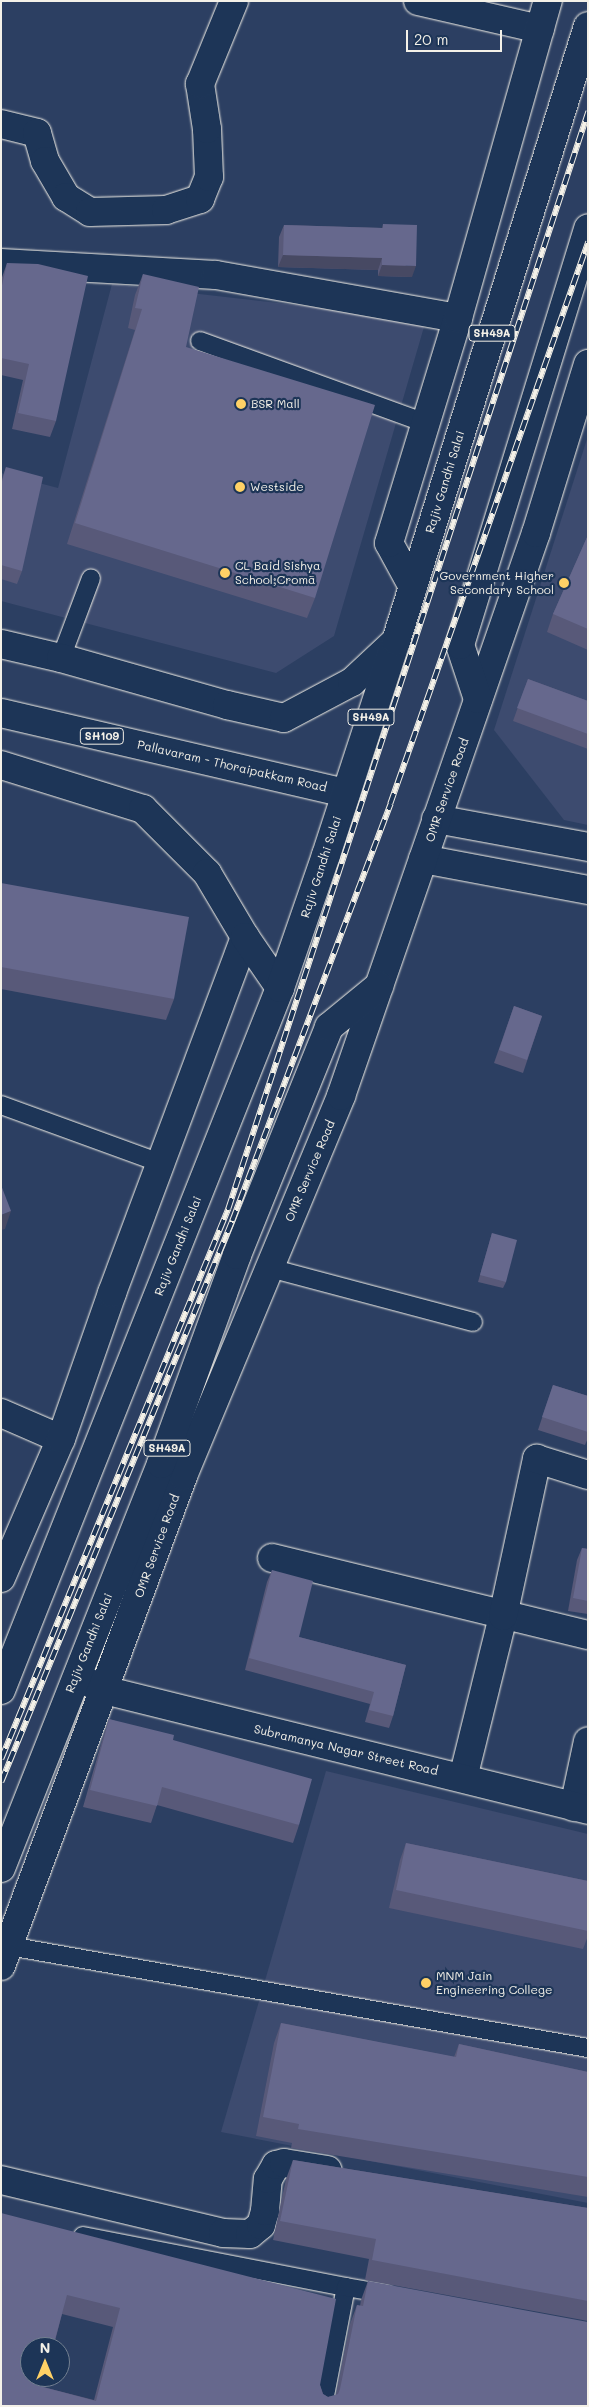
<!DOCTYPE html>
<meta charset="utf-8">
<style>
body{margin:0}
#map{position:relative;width:589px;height:2407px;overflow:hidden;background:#2c3f62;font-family:Mali,sans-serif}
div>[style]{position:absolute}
.built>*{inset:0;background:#3d4b6f}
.roads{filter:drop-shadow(0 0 1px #f4f1e8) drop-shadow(0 0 1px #f4f1e8)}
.service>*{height:18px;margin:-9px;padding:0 9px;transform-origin:9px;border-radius:9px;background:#1d3557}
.minor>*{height:28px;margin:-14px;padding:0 14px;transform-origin:14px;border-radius:14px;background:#1d3557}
.tertiary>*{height:28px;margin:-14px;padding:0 14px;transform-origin:14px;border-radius:14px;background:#1d3557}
.primary>*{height:28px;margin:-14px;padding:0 14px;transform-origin:14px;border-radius:14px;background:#1d3557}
.rail>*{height:5.5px;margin-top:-2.75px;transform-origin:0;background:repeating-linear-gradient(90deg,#1d3557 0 11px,#f4f1e8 0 22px);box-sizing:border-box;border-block:1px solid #f4f1e8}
.wall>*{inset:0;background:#585979}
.shaded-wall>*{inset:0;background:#474963}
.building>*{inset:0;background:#66688d}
.dots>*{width:14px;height:14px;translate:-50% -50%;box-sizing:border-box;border:2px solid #1d3557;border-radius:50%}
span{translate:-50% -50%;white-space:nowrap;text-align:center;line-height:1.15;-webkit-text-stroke:4.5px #1d3557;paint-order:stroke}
.shield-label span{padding:1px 4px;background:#1d3557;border:1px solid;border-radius:4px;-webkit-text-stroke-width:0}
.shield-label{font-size:11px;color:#f4f1e8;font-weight:700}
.poi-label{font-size:12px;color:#f4f1e8}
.left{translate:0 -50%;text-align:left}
.right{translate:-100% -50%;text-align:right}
.street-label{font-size:12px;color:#f4f1e8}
.frame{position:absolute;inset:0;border:2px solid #f4f1e8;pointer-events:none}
.north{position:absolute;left:20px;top:2337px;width:50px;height:50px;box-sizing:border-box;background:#1d3557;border:1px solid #738091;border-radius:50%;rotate:0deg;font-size:14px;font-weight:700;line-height:20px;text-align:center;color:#f4f1e8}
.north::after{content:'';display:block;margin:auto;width:18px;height:22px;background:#ffd166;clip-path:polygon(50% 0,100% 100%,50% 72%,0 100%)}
.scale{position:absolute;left:406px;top:30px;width:96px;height:22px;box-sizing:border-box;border:2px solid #f4f1e8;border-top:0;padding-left:6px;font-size:15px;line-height:18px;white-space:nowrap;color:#f4f1e8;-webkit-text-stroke:4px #1d3557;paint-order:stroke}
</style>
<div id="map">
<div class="built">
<i style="clip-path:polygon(112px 284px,426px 320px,334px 636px,276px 673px,1px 601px,1px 473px,58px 488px)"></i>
<i style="clip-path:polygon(588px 436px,588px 825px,564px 820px,494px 730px)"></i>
<i style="clip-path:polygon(326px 1771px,588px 1834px,588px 2203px,221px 2132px)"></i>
</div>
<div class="roads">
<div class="service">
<i style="left:200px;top:341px;width:239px;rotate:20deg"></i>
<i style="left:61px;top:658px;width:85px;rotate:-69.4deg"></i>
<i style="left:1px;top:1105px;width:169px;rotate:20deg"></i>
<i style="left:270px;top:1268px;width:210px;rotate:14.9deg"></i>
<i style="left:9px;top:1946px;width:588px;rotate:9.99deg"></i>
<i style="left:83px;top:2236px;width:268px;rotate:11deg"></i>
<i style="left:323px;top:2406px;width:121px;rotate:-79.1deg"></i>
<i style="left:346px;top:2287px;width:41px;rotate:9.9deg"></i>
</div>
<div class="minor">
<i style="left:418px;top:1px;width:125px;rotate:12.9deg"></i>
<i style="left:1px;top:124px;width:37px;rotate:14deg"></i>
<i style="left:37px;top:133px;width:29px;rotate:74deg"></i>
<i style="left:45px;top:161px;width:42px;rotate:59.7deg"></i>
<i style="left:66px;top:197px;width:28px;rotate:32deg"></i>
<i style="left:90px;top:212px;width:76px;rotate:-1.5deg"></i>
<i style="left:166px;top:210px;width:36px;rotate:-18deg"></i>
<i style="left:200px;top:199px;width:24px;rotate:-68deg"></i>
<i style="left:209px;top:177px;width:48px;rotate:-92.4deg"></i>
<i style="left:207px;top:129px;width:46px;rotate:-98.8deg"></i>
<i style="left:200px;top:84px;width:90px;rotate:-67.7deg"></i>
<i style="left:1px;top:263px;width:215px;rotate:3.2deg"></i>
<i style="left:216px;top:275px;width:246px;rotate:10.1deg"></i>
<i style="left:436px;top:819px;width:155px;rotate:10.4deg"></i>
<i style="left:423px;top:859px;width:168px;rotate:10.6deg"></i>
<i style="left:1px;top:1413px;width:65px;rotate:23.4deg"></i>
<i style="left:272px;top:1558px;width:325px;rotate:13.7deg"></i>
<i style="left:463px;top:1778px;width:167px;rotate:-76.1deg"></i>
<i style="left:503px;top:1616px;width:161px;rotate:-77.8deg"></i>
<i style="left:537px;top:1459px;width:53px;rotate:17.4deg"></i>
<i style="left:574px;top:1807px;width:67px;rotate:-78deg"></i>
<i style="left:1px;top:2180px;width:228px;rotate:13.4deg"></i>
<i style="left:223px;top:2233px;width:27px;rotate:2deg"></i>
<i style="left:250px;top:2234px;width:14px;rotate:-39deg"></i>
<i style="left:261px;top:2225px;width:15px;rotate:-74deg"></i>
<i style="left:265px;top:2211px;width:32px;rotate:-85deg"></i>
<i style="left:268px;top:2179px;width:16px;rotate:-60deg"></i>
<i style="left:276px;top:2165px;width:8px;rotate:-14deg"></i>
<i style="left:284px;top:2163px;width:44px;rotate:9.2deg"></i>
</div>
<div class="tertiary">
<i style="left:413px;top:587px;width:50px;rotate:-118.6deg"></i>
<i style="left:389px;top:543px;width:235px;rotate:-73deg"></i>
<i style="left:458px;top:318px;width:330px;rotate:-74.2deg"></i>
<i style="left:1px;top:644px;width:62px;rotate:13.1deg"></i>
<i style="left:61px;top:658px;width:173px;rotate:15.8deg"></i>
<i style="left:227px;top:705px;width:58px;rotate:12.8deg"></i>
<i style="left:284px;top:718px;width:77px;rotate:-27.9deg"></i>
<i style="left:352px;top:682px;width:60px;rotate:-43deg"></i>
<i style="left:1px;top:1578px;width:151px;rotate:-66.7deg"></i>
<i style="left:61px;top:1439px;width:155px;rotate:-70.7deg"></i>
<i style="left:112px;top:1293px;width:380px;rotate:-69.5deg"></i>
<i style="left:88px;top:1682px;width:18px;rotate:27deg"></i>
<i style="left:104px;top:1690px;width:499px;rotate:13.9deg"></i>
<i style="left:1px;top:1966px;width:523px;rotate:-69.62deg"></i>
<i style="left:183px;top:1476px;width:412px;rotate:-67.4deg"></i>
<i style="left:341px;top:1096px;width:596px;rotate:-70.9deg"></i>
<i style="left:536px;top:533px;width:177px;rotate:-72.9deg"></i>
</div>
<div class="primary">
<i style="left:478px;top:699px;width:57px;rotate:-108.4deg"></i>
<i style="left:460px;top:645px;width:436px;rotate:-72.9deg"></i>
<i style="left:1px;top:713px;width:354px;rotate:13.1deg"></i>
<i style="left:1px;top:765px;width:149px;rotate:17.2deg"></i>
<i style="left:143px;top:809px;width:91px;rotate:45deg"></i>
<i style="left:207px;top:873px;width:74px;rotate:59.3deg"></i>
<i style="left:245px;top:937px;width:62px;rotate:55.5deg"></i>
<i style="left:1px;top:1690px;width:755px;rotate:-68.33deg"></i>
<i style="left:280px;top:988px;width:141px;rotate:-70.9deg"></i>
<i style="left:326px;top:855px;width:225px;rotate:-71.9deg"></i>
<i style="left:396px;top:641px;width:644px;rotate:-72.66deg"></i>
<i style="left:1px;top:1868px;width:435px;rotate:-68.4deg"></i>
<i style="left:161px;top:1464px;width:222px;rotate:-70deg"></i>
<i style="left:237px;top:1255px;width:246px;rotate:-68deg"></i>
<i style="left:329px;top:1027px;width:65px;rotate:-39.4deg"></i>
</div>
</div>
<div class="rail">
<i style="left:1px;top:1759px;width:595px;rotate:-67.57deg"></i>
<i style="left:228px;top:1209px;width:1155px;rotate:-71.83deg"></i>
<i style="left:1px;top:1782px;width:607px;rotate:-67.62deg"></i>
<i style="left:232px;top:1221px;width:446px;rotate:-69.2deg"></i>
<i style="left:390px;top:804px;width:596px;rotate:-70.59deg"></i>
</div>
<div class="wall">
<i style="clip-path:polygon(383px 224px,412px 277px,378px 276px,378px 270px,278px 267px,279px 237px,284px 225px,382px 228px)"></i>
<i style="clip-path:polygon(7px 263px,56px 421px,50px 437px,12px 429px,23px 380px,1px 375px,1px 280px)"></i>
<i style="clip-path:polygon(143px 274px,186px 347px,315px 598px,307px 618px,67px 544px,135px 330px,128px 328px,135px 295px)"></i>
<i style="clip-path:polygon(6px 467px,22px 571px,17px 584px,1px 579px,1px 482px)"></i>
<i style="clip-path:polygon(588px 535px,588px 650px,547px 632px,553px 614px)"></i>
<i style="clip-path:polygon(528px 679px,588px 701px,588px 749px,513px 721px)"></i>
<i style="clip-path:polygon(1px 883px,174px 999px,166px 1020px,1px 989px)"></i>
<i style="clip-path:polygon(514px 1006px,542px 1016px,523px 1073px,494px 1063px)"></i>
<i style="clip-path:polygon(492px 1233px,506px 1282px,503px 1288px,478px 1282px)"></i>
<i style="clip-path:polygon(553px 1385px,588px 1396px,588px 1438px,585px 1445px,538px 1430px)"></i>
<i style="clip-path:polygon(582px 1548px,588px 1549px,588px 1614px,568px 1611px,577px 1560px)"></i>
<i style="clip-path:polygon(272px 1570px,299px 1637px,406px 1665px,393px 1716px,389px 1728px,365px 1722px,370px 1704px,245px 1670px,267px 1582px)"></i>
<i style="clip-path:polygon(109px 1719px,173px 1740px,299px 1825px,293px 1843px,157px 1805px,151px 1823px,83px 1807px,103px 1737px)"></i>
<i style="clip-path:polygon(406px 1843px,588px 1881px,588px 1936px,583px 1949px,389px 1908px,400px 1860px)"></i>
<i style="clip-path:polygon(281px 2023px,454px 2057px,459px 2044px,588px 2072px,588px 2197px,291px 2148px,292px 2143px,256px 2136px,274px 2043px)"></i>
<i style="clip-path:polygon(293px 2160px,588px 2208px,588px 2321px,365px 2280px,369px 2259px,273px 2240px,286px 2179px)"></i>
<i style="clip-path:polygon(evenodd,1px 2213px,320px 2385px,323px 2394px,328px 2397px,336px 2395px,350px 2324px,357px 2305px,360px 2306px,361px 2300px,368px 2281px,588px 2406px,1px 2406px,1px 2213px,62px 2314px,113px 2327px,94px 2400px,43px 2387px,62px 2314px)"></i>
</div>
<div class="shaded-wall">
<i style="clip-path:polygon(283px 255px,382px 258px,378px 270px,278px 267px)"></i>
<i style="clip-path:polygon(382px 265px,416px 266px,412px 277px,378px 276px)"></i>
<i style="clip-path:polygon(11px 1211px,5px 1229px,1px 1230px,1px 1215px)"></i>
</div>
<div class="building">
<i style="clip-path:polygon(383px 224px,417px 225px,416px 266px,382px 265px,382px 258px,283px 255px,284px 225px,383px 228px)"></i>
<i style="clip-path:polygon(7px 263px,38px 264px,88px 276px,56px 421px,18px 413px,29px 364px,1px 358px,1px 290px)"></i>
<i style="clip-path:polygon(143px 274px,199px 287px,186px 347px,375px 405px,315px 598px,75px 523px,142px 309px,135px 308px)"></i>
<i style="clip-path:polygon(6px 467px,43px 477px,22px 571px,1px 565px,1px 485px)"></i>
<i style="clip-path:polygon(588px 535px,588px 629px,553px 614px)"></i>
<i style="clip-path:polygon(528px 679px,588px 701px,588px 734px,517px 708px)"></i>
<i style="clip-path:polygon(1px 883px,189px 917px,174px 999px,1px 967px)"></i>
<i style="clip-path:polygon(514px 1006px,542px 1016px,527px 1060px,499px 1050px)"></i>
<i style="clip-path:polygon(1px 1185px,11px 1211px,1px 1215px)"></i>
<i style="clip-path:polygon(492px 1233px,517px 1240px,506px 1282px,480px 1275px)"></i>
<i style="clip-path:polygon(553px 1385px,588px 1396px,588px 1432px,542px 1417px)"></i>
<i style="clip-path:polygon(582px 1548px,588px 1549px,588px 1601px,573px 1598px)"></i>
<i style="clip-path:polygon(272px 1570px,313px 1581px,299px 1637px,406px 1665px,393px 1716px,369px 1710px,374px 1692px,249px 1658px)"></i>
<i style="clip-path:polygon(109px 1719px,174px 1735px,173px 1740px,312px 1779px,299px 1825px,162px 1787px,157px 1806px,90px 1790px)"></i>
<i style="clip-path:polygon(406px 1843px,588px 1881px,588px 1931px,396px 1890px)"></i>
<i style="clip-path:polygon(281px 2023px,456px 2057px,459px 2044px,588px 2072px,588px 2177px,298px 2129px,299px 2124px,263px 2117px)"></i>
<i style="clip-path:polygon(293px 2160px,588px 2208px,588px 2301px,372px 2260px,376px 2239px,280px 2221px)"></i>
<i style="clip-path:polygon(evenodd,1px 2213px,336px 2299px,320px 2385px,323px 2394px,328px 2397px,338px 2394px,340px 2389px,357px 2305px,363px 2306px,368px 2281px,588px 2322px,588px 2406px,1px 2406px,1px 2213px,67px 2295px,120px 2308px,96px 2401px,43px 2387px,46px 2377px,30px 2377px,30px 2347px,53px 2347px,67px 2295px)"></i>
</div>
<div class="dots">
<i style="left:241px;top:404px;background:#ffd166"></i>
<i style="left:240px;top:487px;background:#ffd166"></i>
<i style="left:225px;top:573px;background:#ffd166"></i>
<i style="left:564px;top:583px;background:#ffd166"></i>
<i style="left:426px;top:1983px;background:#ffd166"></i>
</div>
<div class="shield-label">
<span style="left:492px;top:333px">SH49A</span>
<span style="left:371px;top:717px">SH49A</span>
<span style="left:102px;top:736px">SH109</span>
<span style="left:167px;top:1448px">SH49A</span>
</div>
<div class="poi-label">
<span class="left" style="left:251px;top:404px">BSR Mall</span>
<span class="left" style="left:250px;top:487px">Westside</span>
<span class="left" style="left:235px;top:573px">CL Baid Sishya<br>School;Cromā</span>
<span class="right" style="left:554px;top:583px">Government Higher<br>Secondary School</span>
<span class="left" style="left:436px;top:1983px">MNM Jain<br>Engineering College</span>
</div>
<div class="street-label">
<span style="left:445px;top:482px;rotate:-73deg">Rajiv Gandhi Salai</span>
<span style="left:232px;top:766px;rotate:13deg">Pallavaram - Thoraipakkam Road</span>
<span style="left:447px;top:790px;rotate:-71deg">OMR Service Road</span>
<span style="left:321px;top:867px;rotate:-72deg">Rajiv Gandhi Salai</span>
<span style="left:310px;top:1171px;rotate:-67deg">OMR Service Road</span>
<span style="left:178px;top:1246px;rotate:-68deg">Rajiv Gandhi Salai</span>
<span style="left:157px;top:1546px;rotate:-70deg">OMR Service Road</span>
<span style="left:89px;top:1643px;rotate:-68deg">Rajiv Gandhi Salai</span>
<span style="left:346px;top:1750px;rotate:13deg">Subramanya Nagar Street Road</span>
</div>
<div class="frame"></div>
<div class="north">N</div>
<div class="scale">20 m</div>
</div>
